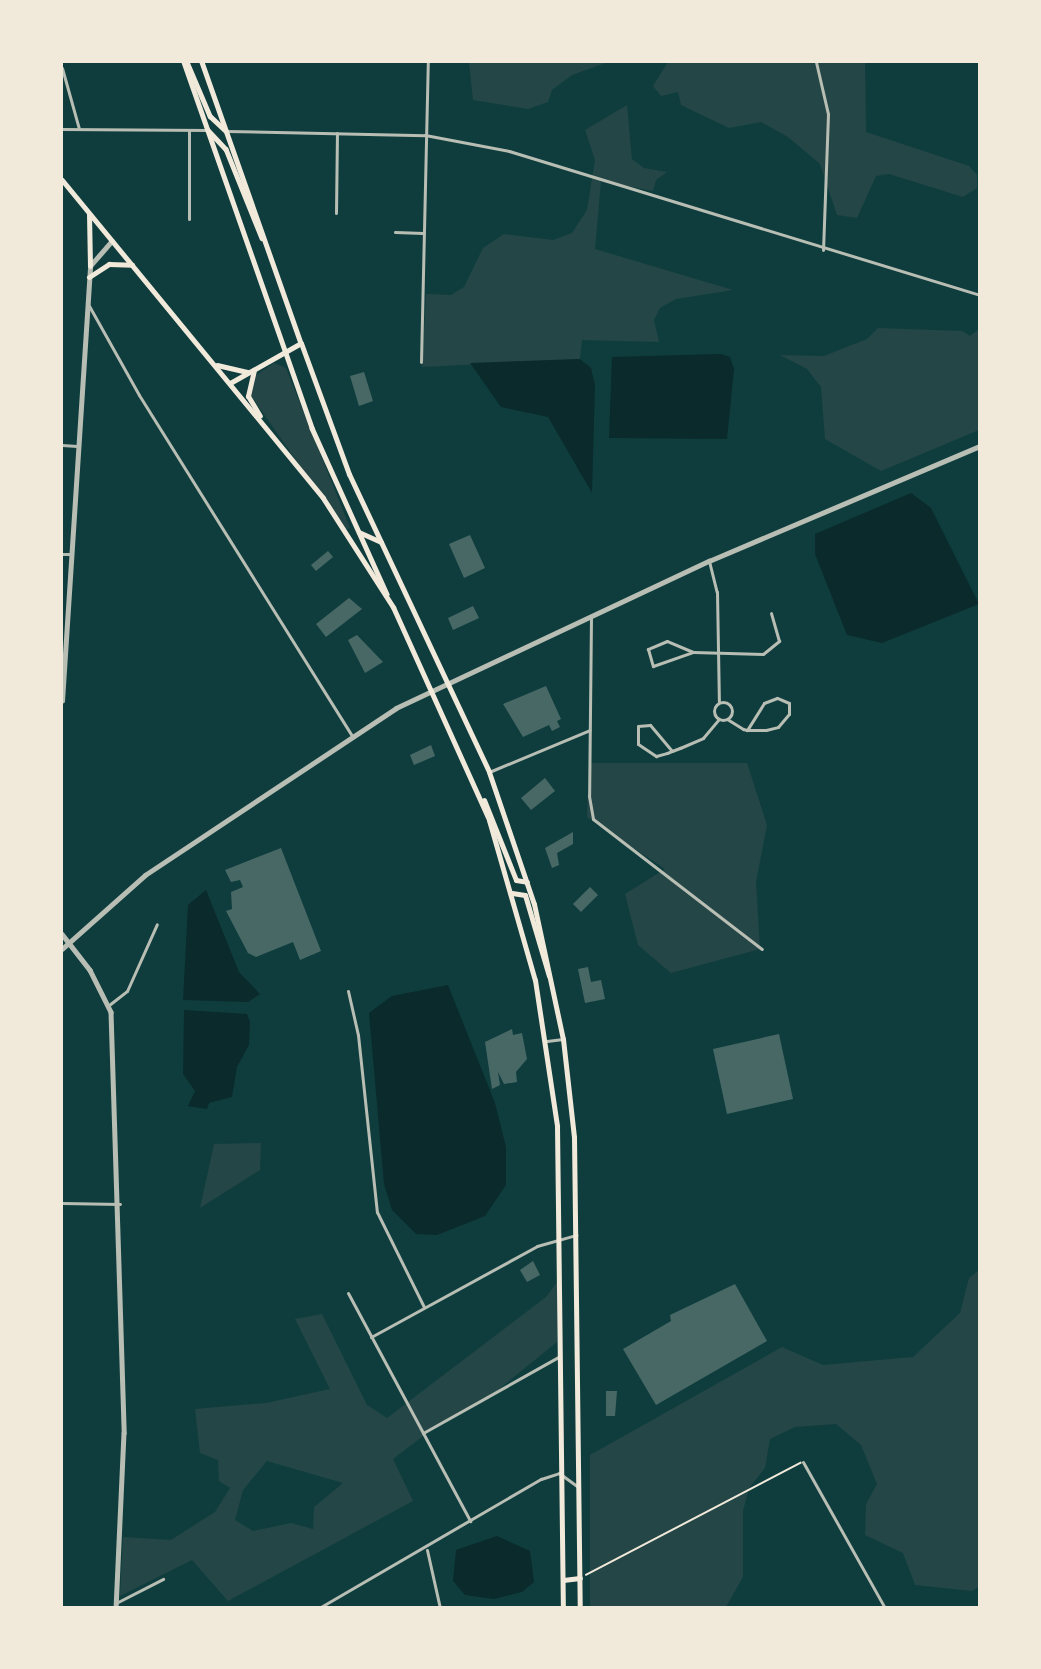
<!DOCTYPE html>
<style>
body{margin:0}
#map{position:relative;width:1041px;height:1669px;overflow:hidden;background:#0f3d3e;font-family:Rubik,sans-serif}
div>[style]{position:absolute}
.green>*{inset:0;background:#244646}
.water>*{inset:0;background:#0a2a2b}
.building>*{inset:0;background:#486865}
.path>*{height:1.5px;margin:-0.75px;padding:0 0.75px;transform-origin:0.75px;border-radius:0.75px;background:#f1e9da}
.minor>*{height:3px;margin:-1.5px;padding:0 1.5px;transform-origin:1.5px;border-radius:1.5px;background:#b8beb3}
.minor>.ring{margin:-1.5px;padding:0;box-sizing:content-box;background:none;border:3px solid #b8beb3;border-radius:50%}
.tertiary>*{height:4.5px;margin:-2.25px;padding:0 2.25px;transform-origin:2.25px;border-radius:2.25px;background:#b8beb3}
.secondary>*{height:4.5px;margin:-2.25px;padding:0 2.25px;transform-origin:2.25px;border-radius:2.25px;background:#f1e9da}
.primary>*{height:5px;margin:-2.5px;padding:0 2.5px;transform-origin:2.5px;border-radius:2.5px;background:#f1e9da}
span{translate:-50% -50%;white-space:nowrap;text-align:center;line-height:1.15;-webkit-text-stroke:5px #f1e9da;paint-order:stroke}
.frame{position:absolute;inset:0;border:63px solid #f1e9da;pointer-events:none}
</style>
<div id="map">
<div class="green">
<i style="clip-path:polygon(469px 62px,608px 62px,572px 75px,552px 90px,548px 102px,528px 109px,473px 100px)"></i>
<i style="clip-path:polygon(668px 62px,865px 62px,866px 132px,969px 166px,977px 175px,977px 188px,963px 197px,889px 174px,876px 176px,857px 218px,837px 215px,820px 164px,788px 137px,761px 122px,729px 128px,681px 105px,678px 92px,661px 96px,653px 86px)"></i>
<i style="clip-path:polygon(627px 105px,632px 159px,644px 168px,667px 172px,656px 180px,653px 191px,601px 181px,595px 249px,733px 290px,676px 299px,660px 308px,654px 320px,659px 342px,582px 340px,580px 359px,422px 367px,426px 294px,451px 295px,464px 287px,483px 248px,504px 234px,553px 240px,572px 233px,587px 210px,595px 160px,585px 130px)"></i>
<i style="clip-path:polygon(878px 328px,962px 331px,970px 336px,979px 329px,979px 430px,881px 471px,825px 439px,821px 387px,807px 369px,780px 355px,824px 356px,867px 339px)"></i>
<i style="clip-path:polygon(274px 363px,286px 368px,350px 528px,345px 530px,249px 393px,252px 378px)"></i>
<i style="clip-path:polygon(589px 763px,747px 763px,767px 825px,756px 882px,760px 949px,671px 973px,638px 945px,625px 894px,665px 869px,587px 817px)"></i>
<i style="clip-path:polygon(261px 1143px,260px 1170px,200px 1208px,214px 1144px)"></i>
<i style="clip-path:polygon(979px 1270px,980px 1586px,972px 1591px,915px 1585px,903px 1553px,865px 1535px,866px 1504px,877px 1484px,861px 1445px,836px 1424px,795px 1427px,770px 1439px,765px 1468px,749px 1488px,743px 1511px,743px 1577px,726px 1607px,590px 1607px,590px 1455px,782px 1347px,823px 1365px,913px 1357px,960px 1313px,969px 1278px)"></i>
<i style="clip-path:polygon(evenodd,557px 1282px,557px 1342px,482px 1403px,439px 1424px,393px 1459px,413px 1501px,228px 1601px,192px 1560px,120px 1596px,123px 1537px,171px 1540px,215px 1512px,230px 1488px,219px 1481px,218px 1460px,200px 1453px,195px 1409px,266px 1403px,330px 1389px,295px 1319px,322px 1314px,367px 1405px,387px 1418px,546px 1297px,557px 1282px,267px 1461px,343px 1483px,314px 1507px,313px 1529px,291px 1523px,253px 1531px,235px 1520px,243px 1490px,267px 1461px)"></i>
</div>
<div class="water">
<i style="clip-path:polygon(721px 354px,730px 357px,734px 369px,727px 439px,609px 438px,612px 357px)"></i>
<i style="clip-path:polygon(580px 359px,591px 368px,595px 385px,592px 493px,548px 417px,501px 407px,470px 363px)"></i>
<i style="clip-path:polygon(911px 493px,931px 508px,979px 604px,882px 643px,847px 635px,815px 554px,815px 534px)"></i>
<i style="clip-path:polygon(206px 890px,239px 972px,260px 994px,248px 1002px,183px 1000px,188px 905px)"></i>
<i style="clip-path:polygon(448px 985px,495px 1103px,506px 1147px,506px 1185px,485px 1216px,437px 1235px,416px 1234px,392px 1210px,384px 1184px,369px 1013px,392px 996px)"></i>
<i style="clip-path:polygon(184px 1010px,247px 1014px,250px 1022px,249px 1045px,237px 1067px,232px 1097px,209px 1103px,207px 1109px,188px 1106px,195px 1091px,183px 1074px)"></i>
<i style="clip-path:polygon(497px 1536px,530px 1551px,534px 1582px,522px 1592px,494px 1599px,465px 1595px,453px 1581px,456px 1550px)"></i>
</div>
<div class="building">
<i style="clip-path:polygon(364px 372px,373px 401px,359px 406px,350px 376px)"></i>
<i style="clip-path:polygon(470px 535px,485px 568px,464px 578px,449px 544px)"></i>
<i style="clip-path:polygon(328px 551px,333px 557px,316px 571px,311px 565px)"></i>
<i style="clip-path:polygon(349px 598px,362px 609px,326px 637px,316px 624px)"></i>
<i style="clip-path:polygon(473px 606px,479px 618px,453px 630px,448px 618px)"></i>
<i style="clip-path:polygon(357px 635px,383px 662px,365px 673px,348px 640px)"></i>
<i style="clip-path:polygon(546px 686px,561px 719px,557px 721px,560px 727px,552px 731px,549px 725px,523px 737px,503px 704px)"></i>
<i style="clip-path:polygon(431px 745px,435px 756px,414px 765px,410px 755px)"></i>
<i style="clip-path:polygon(545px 778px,555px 791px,531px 810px,521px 798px)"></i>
<i style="clip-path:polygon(573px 832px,573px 844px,557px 853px,559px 865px,552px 868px,545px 848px)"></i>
<i style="clip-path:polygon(281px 848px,321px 951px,300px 960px,293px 942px,256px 957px,248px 953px,226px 911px,232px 909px,231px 892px,243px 887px,240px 880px,231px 882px,225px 870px)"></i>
<i style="clip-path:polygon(590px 887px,598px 895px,581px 912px,573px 904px)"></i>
<i style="clip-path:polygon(588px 967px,591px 982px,601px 980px,605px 999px,585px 1003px,578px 969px)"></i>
<i style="clip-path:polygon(512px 1029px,513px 1035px,522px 1033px,527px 1059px,516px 1072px,517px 1082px,504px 1084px,498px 1072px,500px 1085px,492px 1089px,485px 1042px)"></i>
<i style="clip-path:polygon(779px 1034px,793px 1099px,727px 1114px,713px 1049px)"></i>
<i style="clip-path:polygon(533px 1261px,540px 1275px,527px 1282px,520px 1270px)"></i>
<i style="clip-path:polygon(735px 1284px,767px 1341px,656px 1405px,623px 1349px,671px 1321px,670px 1315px)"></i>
<i style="clip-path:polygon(606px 1391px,617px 1391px,615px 1416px,606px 1416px)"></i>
</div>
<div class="path">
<i style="left:586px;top:1575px;width:242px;rotate:-27.6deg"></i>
</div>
<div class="minor">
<i style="left:816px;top:62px;width:53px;rotate:77deg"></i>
<i style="left:828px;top:114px;width:136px;rotate:92.1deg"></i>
<i style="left:62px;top:68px;width:63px;rotate:74.4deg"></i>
<i style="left:62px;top:129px;width:145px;rotate:0.4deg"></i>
<i style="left:226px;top:131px;width:199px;rotate:1.2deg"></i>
<i style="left:425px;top:135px;width:86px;rotate:10.8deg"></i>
<i style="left:509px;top:151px;width:493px;rotate:17deg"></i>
<i style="left:336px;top:213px;width:80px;rotate:-89.3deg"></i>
<i style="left:189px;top:219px;width:89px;rotate:-90deg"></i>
<i style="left:395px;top:232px;width:28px;rotate:2deg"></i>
<i style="left:88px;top:304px;width:104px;rotate:60.7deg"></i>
<i style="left:139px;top:395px;width:402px;rotate:58deg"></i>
<i style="left:421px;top:362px;width:300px;rotate:-88.7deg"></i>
<i style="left:62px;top:445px;width:15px;rotate:4deg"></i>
<i style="left:62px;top:554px;width:7px"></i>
<i style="left:709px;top:561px;width:32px;rotate:76deg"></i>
<i style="left:717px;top:592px;width:110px;rotate:89deg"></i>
<i style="left:591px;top:617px;width:179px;rotate:90.6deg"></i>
<i style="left:589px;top:796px;width:23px;rotate:80deg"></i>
<i style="left:593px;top:819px;width:213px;rotate:37.6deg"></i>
<i style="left:693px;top:652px;width:28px;rotate:-157deg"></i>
<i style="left:667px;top:641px;width:21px;rotate:157deg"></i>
<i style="left:648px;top:649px;width:18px;rotate:74deg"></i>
<i style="left:653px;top:666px;width:42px;rotate:-19.3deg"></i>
<i style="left:693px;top:652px;width:70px;rotate:1.6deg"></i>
<i style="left:763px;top:654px;width:21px;rotate:-39deg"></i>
<i style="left:779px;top:641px;width:29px;rotate:-106deg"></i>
<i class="ring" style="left:714px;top:702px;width:15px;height:15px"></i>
<i style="left:727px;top:719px;width:19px;rotate:32deg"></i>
<i style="left:743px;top:729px;width:4px;rotate:14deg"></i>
<i style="left:747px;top:730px;width:19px"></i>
<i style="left:766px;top:730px;width:12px;rotate:-14deg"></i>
<i style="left:778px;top:727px;width:17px;rotate:-50deg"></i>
<i style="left:789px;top:714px;width:11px;rotate:-90deg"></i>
<i style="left:789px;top:703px;width:13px;rotate:-157deg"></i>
<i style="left:777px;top:698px;width:14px;rotate:159deg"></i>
<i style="left:764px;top:703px;width:32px;rotate:122deg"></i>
<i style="left:672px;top:751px;width:34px;rotate:-130deg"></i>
<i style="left:650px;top:725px;width:12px;rotate:175deg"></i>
<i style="left:638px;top:726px;width:18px;rotate:90deg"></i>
<i style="left:638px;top:744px;width:22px;rotate:34deg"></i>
<i style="left:656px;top:756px;width:11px;rotate:-15deg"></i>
<i style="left:667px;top:753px;width:5px;rotate:-22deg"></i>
<i style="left:672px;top:751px;width:9px;rotate:-21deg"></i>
<i style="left:680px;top:748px;width:25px;rotate:-23deg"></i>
<i style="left:703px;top:738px;width:25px;rotate:-50deg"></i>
<i style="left:489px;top:772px;width:109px;rotate:-22.6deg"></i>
<i style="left:348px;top:991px;width:45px;rotate:77.2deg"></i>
<i style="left:358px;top:1035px;width:178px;rotate:83.9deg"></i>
<i style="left:377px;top:1212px;width:106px;rotate:63.7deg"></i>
<i style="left:109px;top:1005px;width:23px;rotate:-38deg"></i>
<i style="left:127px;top:991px;width:73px;rotate:-65.9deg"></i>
<i style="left:547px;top:1041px;width:16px;rotate:-7deg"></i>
<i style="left:62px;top:1203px;width:58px;rotate:1deg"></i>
<i style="left:348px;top:1293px;width:259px;rotate:61.8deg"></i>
<i style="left:371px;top:1337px;width:189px;rotate:-28.7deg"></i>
<i style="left:537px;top:1246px;width:41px;rotate:-15.8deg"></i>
<i style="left:423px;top:1433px;width:157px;rotate:-29.3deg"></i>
<i style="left:803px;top:1462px;width:167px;rotate:60.7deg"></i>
<i style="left:427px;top:1550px;width:59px;rotate:77.4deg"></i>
<i style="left:116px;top:1603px;width:53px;rotate:-27.1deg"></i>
<i style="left:319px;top:1608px;width:257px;rotate:-30.2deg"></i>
<i style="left:541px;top:1479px;width:19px;rotate:-18deg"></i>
<i style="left:559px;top:1473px;width:22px;rotate:36deg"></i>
</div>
<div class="tertiary">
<i style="left:62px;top:701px;width:436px;rotate:-86.3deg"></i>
<i style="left:90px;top:266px;width:33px;rotate:-49deg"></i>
<i style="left:62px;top:934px;width:46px;rotate:52.1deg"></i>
<i style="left:90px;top:970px;width:47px;rotate:63.4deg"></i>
<i style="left:111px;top:1012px;width:421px;rotate:88.2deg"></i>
<i style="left:124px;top:1433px;width:175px;rotate:92.6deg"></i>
<i style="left:62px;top:949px;width:111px;rotate:-41.7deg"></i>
<i style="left:145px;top:875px;width:301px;rotate:-33.6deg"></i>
<i style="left:396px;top:708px;width:346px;rotate:-25.2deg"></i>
<i style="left:709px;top:561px;width:294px;rotate:-23deg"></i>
</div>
<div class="secondary">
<i style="left:184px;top:62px;width:388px;rotate:70.7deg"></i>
<i style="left:312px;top:428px;width:182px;rotate:65.7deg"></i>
<i style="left:187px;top:62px;width:59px;rotate:66.9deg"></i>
<i style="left:210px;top:116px;width:21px;rotate:43deg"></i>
<i style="left:202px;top:62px;width:298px;rotate:70.6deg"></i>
<i style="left:208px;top:130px;width:26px;rotate:47deg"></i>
<i style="left:226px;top:149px;width:96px;rotate:68deg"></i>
<i style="left:359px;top:532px;width:24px;rotate:24deg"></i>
</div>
<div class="primary">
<i style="left:62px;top:180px;width:411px;rotate:50.6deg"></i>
<i style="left:323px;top:498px;width:130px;rotate:57.3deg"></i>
<i style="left:393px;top:607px;width:234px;rotate:65.7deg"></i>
<i style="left:489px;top:820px;width:166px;rotate:74deg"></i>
<i style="left:535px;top:980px;width:148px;rotate:81.4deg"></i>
<i style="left:557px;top:1126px;width:482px;rotate:89.3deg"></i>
<i style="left:89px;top:214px;width:52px;rotate:88.9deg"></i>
<i style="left:89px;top:277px;width:24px;rotate:-33deg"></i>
<i style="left:109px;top:264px;width:23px;rotate:2deg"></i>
<i style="left:217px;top:365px;width:32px;rotate:13deg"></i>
<i style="left:254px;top:370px;width:27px;rotate:103deg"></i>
<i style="left:248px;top:396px;width:23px;rotate:59deg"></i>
<i style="left:230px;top:383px;width:81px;rotate:-29.4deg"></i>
<i style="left:301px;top:343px;width:140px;rotate:69.9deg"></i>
<i style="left:349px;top:474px;width:329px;rotate:64.8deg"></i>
<i style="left:489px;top:772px;width:139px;rotate:71.2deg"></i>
<i style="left:534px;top:904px;width:138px;rotate:77.9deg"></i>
<i style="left:563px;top:1039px;width:99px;rotate:83.6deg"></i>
<i style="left:574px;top:1137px;width:471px;rotate:89.3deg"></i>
<i style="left:484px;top:800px;width:86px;rotate:68.2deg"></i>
<i style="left:516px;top:880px;width:11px;rotate:10deg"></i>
<i style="left:512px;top:893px;width:13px;rotate:9deg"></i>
<i style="left:525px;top:895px;width:84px;rotate:73.5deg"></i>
<i style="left:563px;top:1580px;width:17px;rotate:-7deg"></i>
</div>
<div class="frame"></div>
</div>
